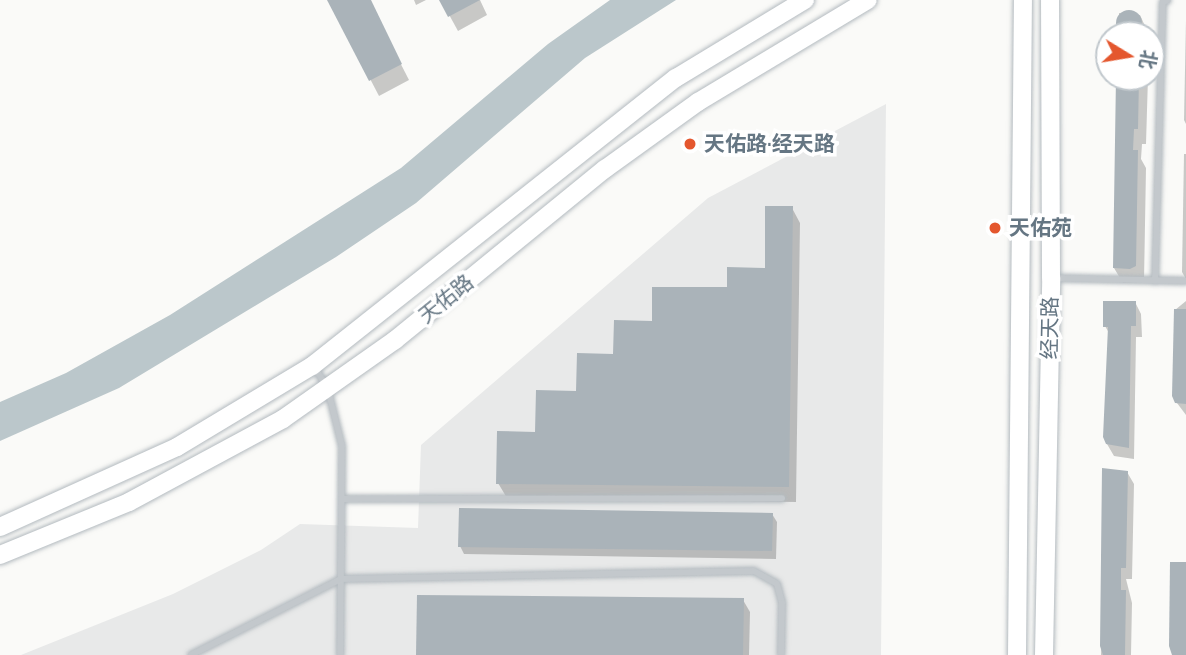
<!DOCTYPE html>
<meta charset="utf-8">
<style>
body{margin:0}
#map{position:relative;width:1186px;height:655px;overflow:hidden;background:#fafaf8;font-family:Raleway,"Noto Sans SC",sans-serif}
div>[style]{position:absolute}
.built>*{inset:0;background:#e8e9e9}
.water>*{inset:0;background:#bbc7cb}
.shadow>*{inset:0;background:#0003}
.building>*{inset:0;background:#aab3b9}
.round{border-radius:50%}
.roads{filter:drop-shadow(0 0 2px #b3babf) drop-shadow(0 0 2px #b3babf)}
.lane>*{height:6px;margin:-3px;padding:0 3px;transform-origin:3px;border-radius:3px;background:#c3c8cc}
.secondary>*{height:18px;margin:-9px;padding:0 9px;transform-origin:9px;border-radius:9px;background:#fff}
.dots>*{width:19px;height:19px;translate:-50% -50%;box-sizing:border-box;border:4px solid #fff;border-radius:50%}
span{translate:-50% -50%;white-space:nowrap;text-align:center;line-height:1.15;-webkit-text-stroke:7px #fff;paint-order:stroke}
.poi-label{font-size:21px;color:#657683;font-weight:700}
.left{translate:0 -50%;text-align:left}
.street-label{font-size:21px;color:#657683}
.north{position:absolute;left:1095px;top:21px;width:70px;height:70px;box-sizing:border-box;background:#fff;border:2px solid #c1c8cd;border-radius:50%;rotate:101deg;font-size:19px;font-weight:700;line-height:28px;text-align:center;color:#657683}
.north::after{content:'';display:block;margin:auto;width:24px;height:32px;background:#e4572e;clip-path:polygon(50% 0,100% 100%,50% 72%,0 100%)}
</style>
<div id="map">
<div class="built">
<i style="clip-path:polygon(886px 104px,881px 655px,21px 655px,173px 594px,261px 550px,300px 524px,418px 528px,421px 445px,708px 198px)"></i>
</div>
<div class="water">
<i style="clip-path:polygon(610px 0,676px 0,585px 58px,416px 203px,336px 257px,119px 388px,0 441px,0 402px,66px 373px,170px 315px,401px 168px,548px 44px)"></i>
</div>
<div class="shadow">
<i style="clip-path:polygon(329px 0,368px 0,409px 80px,379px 96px)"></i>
<i style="clip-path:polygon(414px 0,426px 0,416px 5px)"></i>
<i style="clip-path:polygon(441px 0,480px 0,487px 15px,458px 31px)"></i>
<i style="clip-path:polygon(1119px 13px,1140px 15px,1149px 35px,1119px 35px)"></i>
<i style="clip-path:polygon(1186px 20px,1186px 124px,1184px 120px)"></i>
<i style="clip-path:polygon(1118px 77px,1148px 77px,1146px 144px,1142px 144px,1141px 159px,1146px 168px,1144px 282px,1123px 283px,1114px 268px)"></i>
<i style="clip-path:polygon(1184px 154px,1186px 154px,1186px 279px,1182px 272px)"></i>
<i style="clip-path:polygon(792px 208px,800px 223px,796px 502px,507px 498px,498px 483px,537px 434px,615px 356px,653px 322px,766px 270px)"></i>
<i style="clip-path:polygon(1186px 301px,1186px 415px,1177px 403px,1175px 310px)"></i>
<i style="clip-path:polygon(1135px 302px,1141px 314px,1142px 337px,1136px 337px,1134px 459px,1114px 456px,1107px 444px,1109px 333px,1105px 326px)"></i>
<i style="clip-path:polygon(1104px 470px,1127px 472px,1134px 484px,1132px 579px,1126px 579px,1132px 603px,1131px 655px,1101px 655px)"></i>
<i style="clip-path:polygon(772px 514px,777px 522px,776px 559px,464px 554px,460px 546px)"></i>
<i style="clip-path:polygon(743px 600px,750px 612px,749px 655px,418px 655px)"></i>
</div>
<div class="building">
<i style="clip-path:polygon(327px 0,371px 0,402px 64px,369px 81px)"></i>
<i style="clip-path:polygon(439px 0,480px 0,448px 17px)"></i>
<i class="round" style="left:1116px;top:10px;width:26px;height:26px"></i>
<i style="clip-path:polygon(1116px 77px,1139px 77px,1138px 129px,1134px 129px,1133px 150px,1138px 150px,1136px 266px,1130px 269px,1113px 268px)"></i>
<i style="clip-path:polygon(765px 206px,793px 206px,789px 487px,496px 484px,497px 431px,535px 432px,536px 390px,576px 391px,577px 353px,613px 354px,614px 320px,652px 321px,652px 287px,727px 287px,727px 267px,765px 268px)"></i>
<i style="clip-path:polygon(1103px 301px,1136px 301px,1136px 326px,1131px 326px,1129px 448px,1106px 444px,1103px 437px,1108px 327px,1103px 327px)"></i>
<i style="clip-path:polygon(1174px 309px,1186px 309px,1186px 404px,1175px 403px,1172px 396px)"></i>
<i style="clip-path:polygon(1102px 468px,1128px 471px,1126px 568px,1121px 568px,1121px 590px,1126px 590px,1125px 655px,1103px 655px,1100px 646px)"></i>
<i style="clip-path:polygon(459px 508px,773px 513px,772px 551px,458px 547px)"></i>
<i style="clip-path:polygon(1170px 562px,1186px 562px,1186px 655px,1172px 655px,1169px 646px)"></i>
<i style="clip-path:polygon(417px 595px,744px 598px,743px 655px,416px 655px)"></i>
</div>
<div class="roads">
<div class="lane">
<i style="left:1053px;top:278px;width:133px;rotate:1.3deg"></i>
<i style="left:1155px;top:281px;width:279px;rotate:-88.4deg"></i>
<i style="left:1163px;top:2px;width:5px;rotate:-22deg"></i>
<i style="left:314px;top:367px;width:23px;rotate:56deg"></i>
<i style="left:327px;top:386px;width:62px;rotate:76deg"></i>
<i style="left:342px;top:446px;width:209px;rotate:90.5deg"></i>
<i style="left:342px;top:499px;width:440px;rotate:-0.1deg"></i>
<i style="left:191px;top:655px;width:168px;rotate:-26.9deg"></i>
<i style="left:341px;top:579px;width:413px;rotate:-1.1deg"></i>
<i style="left:754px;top:571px;width:26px;rotate:29deg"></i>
<i style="left:777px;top:584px;width:20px;rotate:75deg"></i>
<i style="left:782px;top:603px;width:52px;rotate:91.1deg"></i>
</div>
<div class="secondary">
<i style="left:0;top:527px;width:194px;rotate:-24.3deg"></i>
<i style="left:177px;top:447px;width:157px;rotate:-31deg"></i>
<i style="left:312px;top:366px;width:464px;rotate:-38.4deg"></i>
<i style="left:676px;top:78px;width:151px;rotate:-31.2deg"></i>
<i style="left:0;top:555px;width:139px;rotate:-22.3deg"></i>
<i style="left:129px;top:502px;width:175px;rotate:-28.3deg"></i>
<i style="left:283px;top:419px;width:137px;rotate:-35.2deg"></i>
<i style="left:395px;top:340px;width:271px;rotate:-39.2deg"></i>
<i style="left:605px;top:169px;width:115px;rotate:-35.8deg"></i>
<i style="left:698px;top:102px;width:198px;rotate:-31deg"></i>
<i style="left:1017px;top:655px;width:655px;rotate:-89.48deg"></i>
<i style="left:1044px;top:655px;width:377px;rotate:-88.9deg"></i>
<i style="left:1051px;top:278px;width:278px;rotate:-90.2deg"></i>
</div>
</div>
<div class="dots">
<i style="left:690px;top:144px;background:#e4572e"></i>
<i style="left:995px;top:228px;background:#e4572e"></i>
</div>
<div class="poi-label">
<span class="left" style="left:704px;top:144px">天佑路·经天路</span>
<span class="left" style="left:1009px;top:228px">天佑苑</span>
</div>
<div class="street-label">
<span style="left:446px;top:299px;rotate:-39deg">天佑路</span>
<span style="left:1050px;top:328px;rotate:-89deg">经天路</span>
</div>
<div class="north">北</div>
</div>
